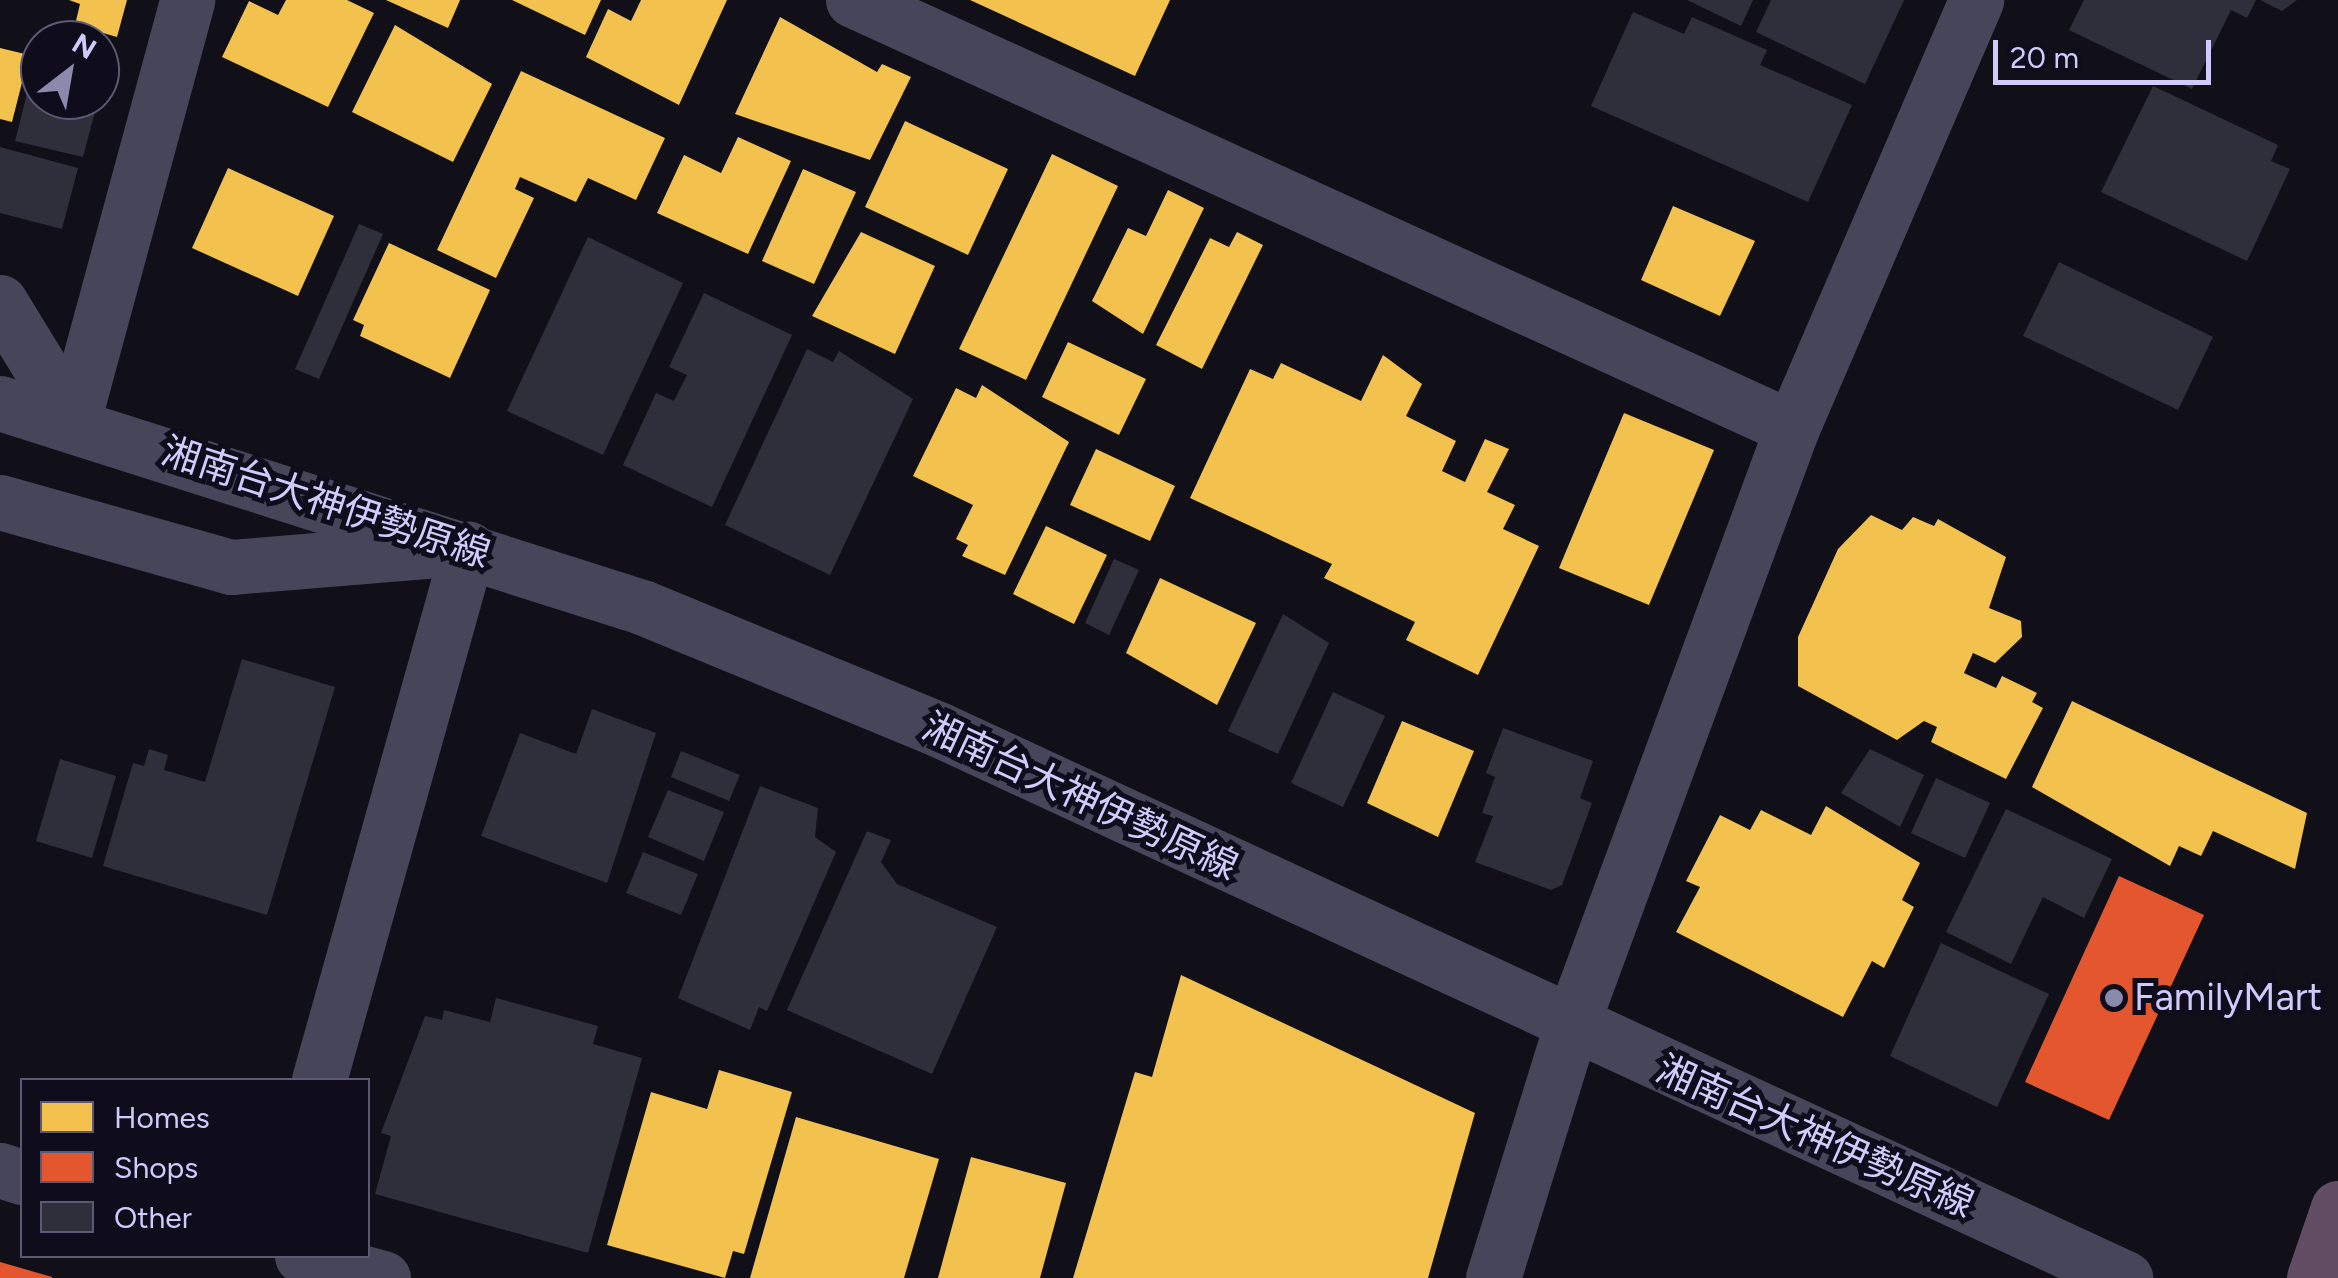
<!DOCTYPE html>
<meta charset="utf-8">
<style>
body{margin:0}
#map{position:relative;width:2338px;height:1278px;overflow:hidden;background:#111018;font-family:Figtree,"Noto Sans JP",sans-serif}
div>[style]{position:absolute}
.homes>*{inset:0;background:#f2c14e}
.shops>*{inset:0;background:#e4572e}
.building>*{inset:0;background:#2f2e3b}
.minor>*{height:55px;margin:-27.5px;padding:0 27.5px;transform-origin:27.5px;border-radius:27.5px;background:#464559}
.highway>*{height:55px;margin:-27.5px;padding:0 27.5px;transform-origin:27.5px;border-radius:27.5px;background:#634d64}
.dots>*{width:28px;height:28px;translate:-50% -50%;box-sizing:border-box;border:5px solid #0f0c1c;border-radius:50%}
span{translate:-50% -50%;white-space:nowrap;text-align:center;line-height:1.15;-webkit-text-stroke:10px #0f0c1c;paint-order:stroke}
.street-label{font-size:38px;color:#cfcbfc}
.poi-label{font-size:38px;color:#cfcbfc}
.left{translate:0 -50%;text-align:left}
.legend{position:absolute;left:20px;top:1078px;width:350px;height:180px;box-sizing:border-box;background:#0f0c1c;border:2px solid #5c5876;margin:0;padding:12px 18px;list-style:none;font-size:30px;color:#cfcbfc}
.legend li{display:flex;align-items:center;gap:20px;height:50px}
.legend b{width:50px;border:2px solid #5c5876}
.north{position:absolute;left:20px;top:20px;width:100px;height:100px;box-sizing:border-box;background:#0f0c1c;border:2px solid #5c5876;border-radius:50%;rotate:31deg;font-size:28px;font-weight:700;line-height:40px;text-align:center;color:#cfcbfc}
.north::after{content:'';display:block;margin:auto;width:35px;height:45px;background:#8c8aac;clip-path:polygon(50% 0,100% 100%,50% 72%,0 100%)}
.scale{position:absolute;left:1993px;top:40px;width:218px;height:45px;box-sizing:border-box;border:5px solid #cfcbfc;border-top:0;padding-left:12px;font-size:30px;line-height:35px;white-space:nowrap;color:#cfcbfc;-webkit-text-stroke:8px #0f0c1c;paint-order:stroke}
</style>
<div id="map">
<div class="homes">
<i style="clip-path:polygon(69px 0,127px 0,117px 37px,75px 25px,80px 4px)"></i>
<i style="clip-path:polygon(286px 0,347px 0,374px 13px,328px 107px,222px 57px,249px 1px,278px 15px)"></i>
<i style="clip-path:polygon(386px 0,460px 0,448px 28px)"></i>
<i style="clip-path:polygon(512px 0,601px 0,585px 35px)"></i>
<i style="clip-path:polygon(641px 0,727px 0,679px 105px,586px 57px,608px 9px,631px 21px)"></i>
<i style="clip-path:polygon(970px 0,1170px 0,1135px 76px)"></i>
<i style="clip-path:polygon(780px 17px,877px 72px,882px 64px,911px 77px,870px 160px,735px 114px)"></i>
<i style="clip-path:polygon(395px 25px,492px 84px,453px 162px,352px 112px)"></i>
<i style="clip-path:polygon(0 48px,29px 55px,12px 122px,0 119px)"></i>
<i style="clip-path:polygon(521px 71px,665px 138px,636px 200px,588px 178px,576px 202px,520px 177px,515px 189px,534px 198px,496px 278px,437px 250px)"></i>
<i style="clip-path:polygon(905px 121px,1008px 169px,968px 255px,865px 207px)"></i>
<i style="clip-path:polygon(738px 137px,791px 161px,748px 254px,657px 213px,684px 155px,721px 173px)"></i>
<i style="clip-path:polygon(1052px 154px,1118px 186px,1026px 380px,959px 349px)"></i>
<i style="clip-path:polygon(228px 168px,334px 216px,298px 296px,192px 248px)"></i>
<i style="clip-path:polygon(803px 169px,856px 192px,814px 284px,762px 261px)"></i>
<i style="clip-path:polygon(1168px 190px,1204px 208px,1143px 334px,1092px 301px,1128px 228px,1146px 236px)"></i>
<i style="clip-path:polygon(1673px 206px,1755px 241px,1720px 316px,1641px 280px)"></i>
<i style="clip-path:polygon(861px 232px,935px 266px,895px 354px,812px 316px)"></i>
<i style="clip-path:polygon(1237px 232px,1263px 245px,1202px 369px,1156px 345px,1210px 238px,1229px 247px)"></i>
<i style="clip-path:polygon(389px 243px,490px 290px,450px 378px,360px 336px,364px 325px,353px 320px)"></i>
<i style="clip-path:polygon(1068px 342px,1146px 379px,1119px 435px,1042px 397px)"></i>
<i style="clip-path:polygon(1383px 355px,1422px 384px,1406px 416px,1456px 441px,1442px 471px,1465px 482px,1485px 439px,1509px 449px,1487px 492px,1515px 505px,1503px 529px,1539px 546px,1478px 675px,1406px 640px,1415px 622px,1324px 578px,1332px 564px,1190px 498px,1250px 369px,1273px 379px,1281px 363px,1361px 401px)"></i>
<i style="clip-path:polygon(982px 385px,1069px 442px,1005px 575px,962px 556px,968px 545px,956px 539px,973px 505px,913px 476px,956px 388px,976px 398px)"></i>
<i style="clip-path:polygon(1624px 413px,1714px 450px,1649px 605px,1559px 568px)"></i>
<i style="clip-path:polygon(1096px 449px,1175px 486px,1150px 541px,1070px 505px)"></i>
<i style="clip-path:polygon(1871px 515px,1902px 530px,1913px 517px,1934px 526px,1938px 519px,2006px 557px,1989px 608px,2021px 621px,2022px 637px,1995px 663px,1973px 653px,1964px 673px,1996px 688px,2002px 676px,2037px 693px,2032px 702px,2043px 708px,2006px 779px,1931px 742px,1937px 727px,1924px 721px,1897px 740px,1798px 686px,1798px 637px,1838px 549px)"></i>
<i style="clip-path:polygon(1046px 526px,1107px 555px,1074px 624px,1013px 594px)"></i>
<i style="clip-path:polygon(1160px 578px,1256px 623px,1217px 705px,1126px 653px)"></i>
<i style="clip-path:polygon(2072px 701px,2307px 813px,2295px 869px,2213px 831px,2201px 856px,2179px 846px,2170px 866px,2032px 787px)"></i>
<i style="clip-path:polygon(1402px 721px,1474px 751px,1438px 837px,1367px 803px)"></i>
<i style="clip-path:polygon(1826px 806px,1920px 863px,1902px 900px,1914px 907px,1884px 968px,1872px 961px,1843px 1017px,1676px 932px,1700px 887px,1686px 881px,1720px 815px,1750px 830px,1761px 810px,1811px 835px)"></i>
<i style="clip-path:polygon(1181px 975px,1475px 1113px,1428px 1278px,1073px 1278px,1135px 1072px,1152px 1077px)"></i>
<i style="clip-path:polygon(719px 1070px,792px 1092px,744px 1254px,733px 1251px,725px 1278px,607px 1245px,651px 1092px,707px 1109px)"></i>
<i style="clip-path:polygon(796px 1117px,939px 1159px,904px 1278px,750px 1278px)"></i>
<i style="clip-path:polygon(971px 1157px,1066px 1183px,1040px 1278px,938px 1278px)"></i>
</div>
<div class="shops">
<i style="clip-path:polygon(2119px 876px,2204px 915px,2109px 1120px,2025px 1082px)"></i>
<i style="clip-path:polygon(0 1262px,52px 1277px,52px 1278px,0 1278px)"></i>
</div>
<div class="building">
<i style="clip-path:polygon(1687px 0,1753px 0,1741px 26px)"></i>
<i style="clip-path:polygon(1771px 0,1904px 0,1865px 84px,1756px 32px)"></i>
<i style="clip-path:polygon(2084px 0,2256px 0,2247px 18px,2231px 10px,2192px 89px,2069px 30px)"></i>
<i style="clip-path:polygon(2260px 0,2297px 0,2282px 11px)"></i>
<i style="clip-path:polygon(1633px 12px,1684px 34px,1692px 17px,1767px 50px,1760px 65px,1852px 105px,1808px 202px,1591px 106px)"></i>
<i style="clip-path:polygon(36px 58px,40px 100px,98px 100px,83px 157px,15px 141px)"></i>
<i style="clip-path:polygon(2153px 86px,2278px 145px,2271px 161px,2290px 169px,2247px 261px,2101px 192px)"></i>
<i style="clip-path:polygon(0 147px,78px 168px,62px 229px,0 213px)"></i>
<i style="clip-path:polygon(359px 224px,383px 234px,319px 379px,295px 369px)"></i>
<i style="clip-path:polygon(588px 237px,683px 283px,603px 455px,507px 411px)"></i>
<i style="clip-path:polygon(2059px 262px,2213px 337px,2178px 410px,2023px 336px)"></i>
<i style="clip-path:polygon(704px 293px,792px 335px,712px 507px,623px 465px,656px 393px,674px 401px,687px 375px,669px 367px)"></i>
<i style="clip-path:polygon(807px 349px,833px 362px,839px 351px,913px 399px,830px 575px,725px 525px)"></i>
<i style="clip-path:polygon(1114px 559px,1139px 570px,1109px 635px,1085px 623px)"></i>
<i style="clip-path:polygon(1283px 614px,1329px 643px,1278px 754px,1228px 731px)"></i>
<i style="clip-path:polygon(242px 659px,335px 687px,267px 915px,103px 866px,133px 763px,144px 766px,149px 749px,168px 755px,164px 770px,205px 782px)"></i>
<i style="clip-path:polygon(1333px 692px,1385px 716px,1343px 807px,1291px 783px)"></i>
<i style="clip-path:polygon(592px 709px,656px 733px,607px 883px,481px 836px,520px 733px,576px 754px)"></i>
<i style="clip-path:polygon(1503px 728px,1593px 761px,1580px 798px,1592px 803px,1562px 885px,1551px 890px,1475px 862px,1493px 816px,1482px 813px,1495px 777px,1486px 773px)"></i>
<i style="clip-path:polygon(1870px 749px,1924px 775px,1900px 827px,1841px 793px)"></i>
<i style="clip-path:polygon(681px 751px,740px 775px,729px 801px,671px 777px)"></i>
<i style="clip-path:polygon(60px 759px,116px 776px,92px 858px,36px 841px)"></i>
<i style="clip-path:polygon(1936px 778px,1990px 803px,1965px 858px,1911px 833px)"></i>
<i style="clip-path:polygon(760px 786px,818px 808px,815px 837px,836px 852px,767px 1011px,759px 1007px,750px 1030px,678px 998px)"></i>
<i style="clip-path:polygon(668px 790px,724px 812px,704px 861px,648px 837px)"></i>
<i style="clip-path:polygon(2006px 809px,2112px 859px,2084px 918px,2043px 897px,2011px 964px,1946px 932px)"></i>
<i style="clip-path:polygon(867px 831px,891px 840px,881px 862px,897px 884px,997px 927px,932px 1074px,787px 1010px)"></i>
<i style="clip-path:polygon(643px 852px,698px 874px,681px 915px,626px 893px)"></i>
<i style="clip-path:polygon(1941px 943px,2049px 994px,1997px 1107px,1890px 1056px)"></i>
<i style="clip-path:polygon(496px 998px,598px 1026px,593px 1044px,642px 1058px,588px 1253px,375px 1194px,391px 1136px,381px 1133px,425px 1016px,442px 1020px,444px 1010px,490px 1022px)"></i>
</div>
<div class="minor">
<i style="left:853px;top:0;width:1032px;rotate:24.5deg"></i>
<i style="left:0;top:302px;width:140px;rotate:58.5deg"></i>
<i style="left:0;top:403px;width:674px;rotate:17.63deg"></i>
<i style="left:642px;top:607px;width:322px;rotate:22.4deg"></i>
<i style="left:940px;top:730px;width:1306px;rotate:24.82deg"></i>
<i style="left:73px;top:421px;width:436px;rotate:-74.8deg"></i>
<i style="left:0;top:502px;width:240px;rotate:15.7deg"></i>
<i style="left:231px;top:567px;width:210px;rotate:-4.7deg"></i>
<i style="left:319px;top:1080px;width:552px;rotate:-74.35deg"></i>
<i style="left:0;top:1170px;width:23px;rotate:18deg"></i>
<i style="left:302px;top:1256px;width:84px;rotate:15.2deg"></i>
<i style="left:1493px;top:1278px;width:264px;rotate:-72.8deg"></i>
<i style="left:1571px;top:1026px;width:638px;rotate:-69.72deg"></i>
<i style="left:1792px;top:428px;width:466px;rotate:-66.7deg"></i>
</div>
<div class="highway">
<i style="left:2314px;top:1278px;width:74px;rotate:-71.1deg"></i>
</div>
<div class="dots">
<i style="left:2114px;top:998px;background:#8c8aac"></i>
</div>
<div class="street-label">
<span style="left:326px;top:503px;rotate:18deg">湘南台大神伊勢原線</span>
<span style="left:1080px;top:797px;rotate:25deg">湘南台大神伊勢原線</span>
<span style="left:1815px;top:1137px;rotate:24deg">湘南台大神伊勢原線</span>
</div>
<div class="poi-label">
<span class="left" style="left:2134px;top:998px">FamilyMart</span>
</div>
<ul class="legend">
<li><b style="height:28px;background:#f2c14e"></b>Homes</li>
<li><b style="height:28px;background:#e4572e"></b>Shops</li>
<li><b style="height:28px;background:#2f2e3b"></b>Other</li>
</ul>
<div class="north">N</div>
<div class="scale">20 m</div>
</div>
